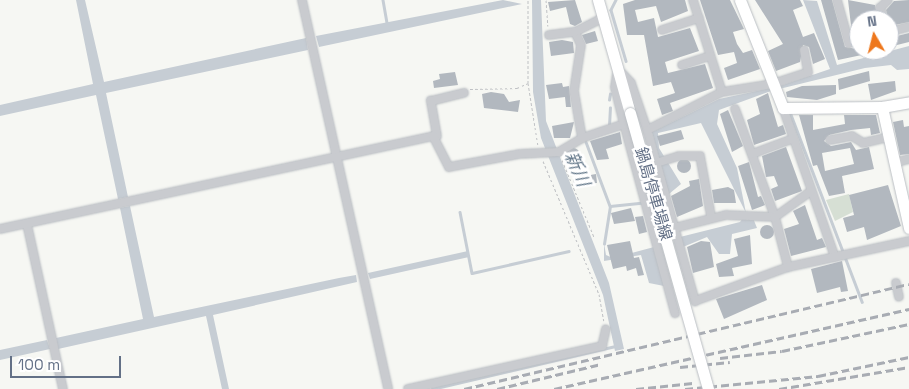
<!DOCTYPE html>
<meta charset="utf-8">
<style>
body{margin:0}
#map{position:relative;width:909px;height:389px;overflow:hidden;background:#f6f7f3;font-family:"Space Grotesk","Noto Sans JP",sans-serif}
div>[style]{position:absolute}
.green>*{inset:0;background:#d6dfd4}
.water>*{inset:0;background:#c6cdd4}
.stream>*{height:2.5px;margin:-1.25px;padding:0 1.25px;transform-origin:1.25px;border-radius:1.25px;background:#c6cdd4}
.building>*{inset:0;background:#b2b8bf}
.round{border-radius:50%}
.path>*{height:1px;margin-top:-0.5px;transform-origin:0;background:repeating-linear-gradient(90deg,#bfc1c4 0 2.5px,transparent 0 5px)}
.roads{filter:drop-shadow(0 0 1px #babec3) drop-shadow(0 0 1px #babec3)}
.street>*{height:8px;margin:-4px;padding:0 4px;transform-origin:4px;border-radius:4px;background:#c9cbcf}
.secondary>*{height:11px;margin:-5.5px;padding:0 5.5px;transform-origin:5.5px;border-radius:5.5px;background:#fff}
.rail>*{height:2.5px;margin-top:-1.25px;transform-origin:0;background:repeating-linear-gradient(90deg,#a8acb3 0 8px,transparent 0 12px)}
.bridges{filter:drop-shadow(0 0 1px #babec3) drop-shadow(0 0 1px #babec3)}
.secondary-bridge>*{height:11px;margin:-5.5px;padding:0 5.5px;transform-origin:5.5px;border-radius:5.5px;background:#fff}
span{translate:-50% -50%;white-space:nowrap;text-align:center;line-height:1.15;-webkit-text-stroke:5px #fff;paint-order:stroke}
.street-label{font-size:16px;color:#637086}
.water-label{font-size:18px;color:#64788a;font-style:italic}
.north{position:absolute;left:849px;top:10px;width:50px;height:50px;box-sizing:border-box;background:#fff;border:1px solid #c1c6cf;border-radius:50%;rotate:352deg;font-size:14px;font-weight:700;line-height:20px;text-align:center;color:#637086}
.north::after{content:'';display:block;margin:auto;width:18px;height:22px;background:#ee771c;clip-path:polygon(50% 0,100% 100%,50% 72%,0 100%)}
.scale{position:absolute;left:10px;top:356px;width:111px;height:22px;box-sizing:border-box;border:2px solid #637086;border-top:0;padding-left:6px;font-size:15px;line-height:18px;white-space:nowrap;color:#637086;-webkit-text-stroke:4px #fff;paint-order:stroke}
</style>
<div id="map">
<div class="green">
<i style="clip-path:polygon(849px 194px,853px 212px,835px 221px,826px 200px)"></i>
</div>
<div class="water">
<i style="clip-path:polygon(76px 0,85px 0,104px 82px,306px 38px,308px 50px,106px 93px,128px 197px,118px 199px,96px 95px,0 116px,0 105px,93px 84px)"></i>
<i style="clip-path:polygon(503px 0,522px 4px,319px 47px,316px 36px)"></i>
<i style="clip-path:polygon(532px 0,541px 0,546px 121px,609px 283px,624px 349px,615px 351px,603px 295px,541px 138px,533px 92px)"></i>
<i style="clip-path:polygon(803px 0,817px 1px,837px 65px,909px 46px,909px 69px,897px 70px,891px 65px,865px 68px,771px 91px,719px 110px,717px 124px,737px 168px,746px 213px,701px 123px,658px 133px,659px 148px,681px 184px,669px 194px,652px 132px,719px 99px,780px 86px,830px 69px)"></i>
<i style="clip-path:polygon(130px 206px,154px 317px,339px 278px,356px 275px,357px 282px,213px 315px,229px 389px,222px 389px,206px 316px,58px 349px,56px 338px,143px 319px,120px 208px)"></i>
<i style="clip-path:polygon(743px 218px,753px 218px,757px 228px,732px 234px,730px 254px,719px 254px,707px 237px,683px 247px,680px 237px,740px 222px)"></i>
<i style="clip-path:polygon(604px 243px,606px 255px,613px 258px,654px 247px,664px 286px,649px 283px,641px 255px,604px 261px)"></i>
<i style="clip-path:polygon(468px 251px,469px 257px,370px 279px,368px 273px)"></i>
<i style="clip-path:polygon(47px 340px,50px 349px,0 360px,0 350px)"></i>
</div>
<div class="stream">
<i style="left:383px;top:0;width:23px;rotate:80deg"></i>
<i style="left:616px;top:0;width:11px;rotate:117deg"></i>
<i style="left:611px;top:10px;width:53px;rotate:73.6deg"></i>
<i style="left:609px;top:100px;width:6px;rotate:-81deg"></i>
<i style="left:790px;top:112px;width:203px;rotate:69.2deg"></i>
<i style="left:609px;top:126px;width:18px;rotate:-87deg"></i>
<i style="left:586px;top:142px;width:68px;rotate:69.4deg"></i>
<i style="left:460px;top:212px;width:62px;rotate:78.9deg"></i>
<i style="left:472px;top:273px;width:99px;rotate:-12.8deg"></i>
<i style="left:604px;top:244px;width:38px;rotate:-81deg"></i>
<i style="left:610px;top:206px;width:31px;rotate:-6deg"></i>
<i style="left:432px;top:389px;width:188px;rotate:-13.2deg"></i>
</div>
<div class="building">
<i style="clip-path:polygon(575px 0,582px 22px,575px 26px,570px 24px,566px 7px,550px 11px,548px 2px)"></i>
<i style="clip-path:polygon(635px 0,685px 0,688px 11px,661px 22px,656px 6px,635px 10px,638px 22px,654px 18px,658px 37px,690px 28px,699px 51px,665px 62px,668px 73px,705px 64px,713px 88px,670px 103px,673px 111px,662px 115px,657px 99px,675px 93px,671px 82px,653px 86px,644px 35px,627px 35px,623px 4px)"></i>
<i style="clip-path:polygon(700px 0,730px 0,744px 29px,733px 32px,737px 44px,743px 53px,752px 50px,760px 69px,728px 80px,724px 68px,737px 63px,734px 52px,718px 55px)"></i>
<i style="clip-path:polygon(755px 0,800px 0,803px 6px,793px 10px,803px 37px,814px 33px,825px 59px,813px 64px,809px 47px,803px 45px,800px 62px,776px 71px,768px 51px,783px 44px)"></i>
<i style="clip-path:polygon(821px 0,832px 0,845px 47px,876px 52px,838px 60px)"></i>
<i style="clip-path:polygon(848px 0,875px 5px,878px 20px,859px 20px,859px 32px,852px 34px)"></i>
<i style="clip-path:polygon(909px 0,909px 22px,890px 26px,886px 10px,894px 1px)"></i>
<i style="clip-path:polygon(595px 31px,598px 41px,586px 44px,582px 35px)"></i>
<i style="clip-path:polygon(909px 33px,909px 42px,889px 47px,889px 38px)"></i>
<i style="clip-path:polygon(562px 40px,573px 42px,574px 53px,551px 56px,549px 42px)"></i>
<i style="clip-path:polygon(869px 71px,870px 81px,839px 90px,838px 79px)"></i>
<i style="clip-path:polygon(455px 72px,458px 85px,434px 88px,433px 81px,440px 79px,439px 74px)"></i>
<i style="clip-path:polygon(895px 81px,896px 91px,871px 100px,868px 84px)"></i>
<i style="clip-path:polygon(562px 83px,563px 87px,569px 86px,571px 107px,566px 107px,565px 97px,549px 99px,546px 85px)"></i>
<i style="clip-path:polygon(836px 85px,836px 94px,817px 100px,787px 97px,786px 92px,802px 86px)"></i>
<i style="clip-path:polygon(491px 92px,504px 94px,509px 102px,520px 100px,518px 112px,484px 108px,482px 94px)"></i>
<i style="clip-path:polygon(768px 93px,778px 127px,783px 125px,786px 134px,754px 145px,747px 120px,760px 114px,756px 99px)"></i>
<i style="clip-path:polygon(728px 110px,743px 146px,732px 152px,720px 114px)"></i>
<i style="clip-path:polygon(evenodd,799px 115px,813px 115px,813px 130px,845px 124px,844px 115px,876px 115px,880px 133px,871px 135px,870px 128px,851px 130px,829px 135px,824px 141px,831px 146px,851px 142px,856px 150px,869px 147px,874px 169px,842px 176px,845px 193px,829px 196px,817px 165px,813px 166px,799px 115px,850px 148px,854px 164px,825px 171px,822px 153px,850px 148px)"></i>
<i style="clip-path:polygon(903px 120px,904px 127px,909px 126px,909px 154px,900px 155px,893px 122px)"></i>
<i style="clip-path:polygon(574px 122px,570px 138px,554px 138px,552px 126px)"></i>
<i style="clip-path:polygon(681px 130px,684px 139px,660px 146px,657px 136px)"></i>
<i style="clip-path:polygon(620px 132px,622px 144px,606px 149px,609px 159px,597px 160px,590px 141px)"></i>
<i style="clip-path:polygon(786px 147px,802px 191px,775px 201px,771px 189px,778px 186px,774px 176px,766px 177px,762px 156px)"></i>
<i class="round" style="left:566px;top:148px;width:14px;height:14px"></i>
<i class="round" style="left:677px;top:159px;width:14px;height:14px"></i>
<i style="clip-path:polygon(749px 162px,758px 197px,761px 196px,765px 205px,752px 210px,738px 166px)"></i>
<i style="clip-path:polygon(596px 174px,597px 183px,574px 184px,573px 178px)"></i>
<i style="clip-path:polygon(699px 179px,703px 206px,677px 217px,671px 196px,690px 186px,689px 181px)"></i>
<i style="clip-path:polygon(888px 185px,901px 226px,867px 240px,864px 227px,847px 232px,843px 218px,854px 215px,849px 195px)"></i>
<i style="clip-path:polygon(728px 187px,734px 190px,736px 203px,714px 203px,712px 190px)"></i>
<i style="clip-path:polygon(805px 205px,817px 240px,822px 238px,826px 247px,791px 256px,784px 229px,799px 224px,793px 211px)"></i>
<i style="clip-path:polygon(631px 208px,635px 221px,614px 224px,611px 213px)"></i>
<i style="clip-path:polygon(643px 216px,647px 232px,639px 234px,635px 217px)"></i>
<i class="round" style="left:760px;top:225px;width:14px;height:14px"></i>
<i style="clip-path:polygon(750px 235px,752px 264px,732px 268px,734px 276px,719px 277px,716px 264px,738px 256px,734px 239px)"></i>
<i style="clip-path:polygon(630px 241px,634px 258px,639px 257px,644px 275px,638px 276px,636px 268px,627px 271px,626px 266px,613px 269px,607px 245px)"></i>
<i style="clip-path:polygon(701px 241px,710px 242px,714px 267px,693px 273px,687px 247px)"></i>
<i style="clip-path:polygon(842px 261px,848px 291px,841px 292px,840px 287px,817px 293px,811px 269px)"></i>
<i style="clip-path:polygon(762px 285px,767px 300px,724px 319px,716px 299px)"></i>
</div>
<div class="path">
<i style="left:546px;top:0;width:26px;rotate:86deg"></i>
<i style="left:528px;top:83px;width:64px;rotate:81deg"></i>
<i style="left:470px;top:89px;width:47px;rotate:-1.2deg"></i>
<i style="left:517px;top:88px;width:12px;rotate:-24deg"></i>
<i style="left:528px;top:83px;width:83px;rotate:-90deg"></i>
<i style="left:562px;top:160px;width:83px;rotate:67.4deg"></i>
<i style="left:543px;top:161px;width:144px;rotate:67.2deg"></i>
<i style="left:599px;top:294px;width:27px;rotate:80deg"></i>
</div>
<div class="roads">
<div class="street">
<i style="left:302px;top:0;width:398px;rotate:77.5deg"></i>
<i style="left:693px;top:0;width:96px;rotate:72.5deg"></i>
<i style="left:837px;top:0;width:45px;rotate:74.4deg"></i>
<i style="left:849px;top:43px;width:10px;rotate:-17deg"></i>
<i style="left:884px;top:20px;width:13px;rotate:-108deg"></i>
<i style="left:880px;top:8px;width:11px;rotate:-45deg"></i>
<i style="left:662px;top:30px;width:39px;rotate:-18deg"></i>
<i style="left:575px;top:32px;width:14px;rotate:65deg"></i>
<i style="left:581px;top:45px;width:47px;rotate:98.7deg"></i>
<i style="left:574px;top:91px;width:48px;rotate:80.3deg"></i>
<i style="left:889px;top:32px;width:20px;rotate:-15deg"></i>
<i style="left:549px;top:35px;width:26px;rotate:-7deg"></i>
<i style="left:575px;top:32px;width:31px;rotate:-27deg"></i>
<i style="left:682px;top:65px;width:29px;rotate:-18deg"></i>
<i style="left:620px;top:71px;width:16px;rotate:47deg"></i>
<i style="left:631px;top:83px;width:50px;rotate:71.2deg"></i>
<i style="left:647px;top:130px;width:84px;rotate:-26.9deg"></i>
<i style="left:722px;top:92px;width:51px;rotate:-9.1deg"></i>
<i style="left:772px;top:84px;width:38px;rotate:-18deg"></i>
<i style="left:808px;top:72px;width:22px;rotate:-100deg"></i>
<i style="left:783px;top:108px;width:158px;rotate:70.8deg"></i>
<i style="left:735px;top:109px;width:115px;rotate:69.7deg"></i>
<i style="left:775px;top:217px;width:52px;rotate:75.4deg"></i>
<i style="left:624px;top:124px;width:196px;rotate:74.9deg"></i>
<i style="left:647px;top:130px;width:178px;rotate:74.3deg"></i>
<i style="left:695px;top:301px;width:99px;rotate:-20.1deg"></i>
<i style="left:788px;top:267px;width:124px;rotate:-12.1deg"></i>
<i style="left:437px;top:136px;width:36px;rotate:-100deg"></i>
<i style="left:431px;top:101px;width:34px;rotate:-14deg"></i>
<i style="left:830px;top:140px;width:22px;rotate:-10deg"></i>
<i style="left:852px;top:136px;width:13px;rotate:32deg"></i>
<i style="left:863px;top:143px;width:26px;rotate:-13deg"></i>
<i style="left:752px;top:154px;width:43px;rotate:-20.6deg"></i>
<i style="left:656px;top:163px;width:24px;rotate:-17deg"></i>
<i style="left:679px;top:156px;width:21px"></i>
<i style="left:700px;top:156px;width:61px;rotate:79.6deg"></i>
<i style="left:894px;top:163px;width:16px;rotate:-15deg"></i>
<i style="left:27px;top:224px;width:169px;rotate:77.7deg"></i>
<i style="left:674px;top:228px;width:54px;rotate:-14deg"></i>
<i style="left:726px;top:215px;width:49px;rotate:2.3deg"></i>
<i style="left:775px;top:217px;width:44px;rotate:-35.8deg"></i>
<i style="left:0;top:229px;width:443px;rotate:-12.1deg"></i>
<i style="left:433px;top:136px;width:35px;rotate:63deg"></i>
<i style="left:449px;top:167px;width:71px;rotate:-10.5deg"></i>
<i style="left:519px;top:154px;width:40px;rotate:-2.9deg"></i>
<i style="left:559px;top:152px;width:27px;rotate:-31deg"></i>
<i style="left:582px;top:138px;width:44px;rotate:-18.4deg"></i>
<i style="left:624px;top:124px;width:38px;rotate:-104deg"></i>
<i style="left:615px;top:87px;width:15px;rotate:-82deg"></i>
<i style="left:896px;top:283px;width:14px;rotate:78deg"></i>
<i style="left:408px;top:389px;width:199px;rotate:-12.5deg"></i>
<i style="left:602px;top:346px;width:17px;rotate:-77deg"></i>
</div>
<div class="secondary">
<i style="left:598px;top:0;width:117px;rotate:74.2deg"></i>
<i style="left:740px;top:0;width:116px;rotate:68.3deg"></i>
<i style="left:783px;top:108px;width:99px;rotate:-0.6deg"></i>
<i style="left:882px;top:107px;width:27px;rotate:-10deg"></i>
<i style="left:882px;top:107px;width:124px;rotate:77.4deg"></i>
</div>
</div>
<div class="rail">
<i style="left:720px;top:358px;width:62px;rotate:-6.4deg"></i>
<i style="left:782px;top:351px;width:130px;rotate:-12deg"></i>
<i style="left:680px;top:367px;width:50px;rotate:-5.7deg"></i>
<i style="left:464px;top:389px;width:457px;rotate:-13.3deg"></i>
<i style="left:497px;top:389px;width:107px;rotate:-13.5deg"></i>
<i style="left:554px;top:389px;width:364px;rotate:-12.7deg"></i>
<i style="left:636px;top:389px;width:57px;rotate:-6deg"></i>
<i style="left:685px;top:389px;width:134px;rotate:-5.6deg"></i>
<i style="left:818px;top:376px;width:93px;rotate:-11.8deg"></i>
<i style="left:779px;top:389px;width:132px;rotate:-9.6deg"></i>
</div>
<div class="bridges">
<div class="secondary-bridge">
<i style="left:630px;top:113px;width:287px;rotate:74.2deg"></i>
</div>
</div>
<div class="street-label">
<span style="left:653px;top:194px;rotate:74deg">鍋島停車場線</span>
</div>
<div class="water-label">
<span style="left:577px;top:169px;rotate:67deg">新川</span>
</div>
<div class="north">N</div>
<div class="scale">100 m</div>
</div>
